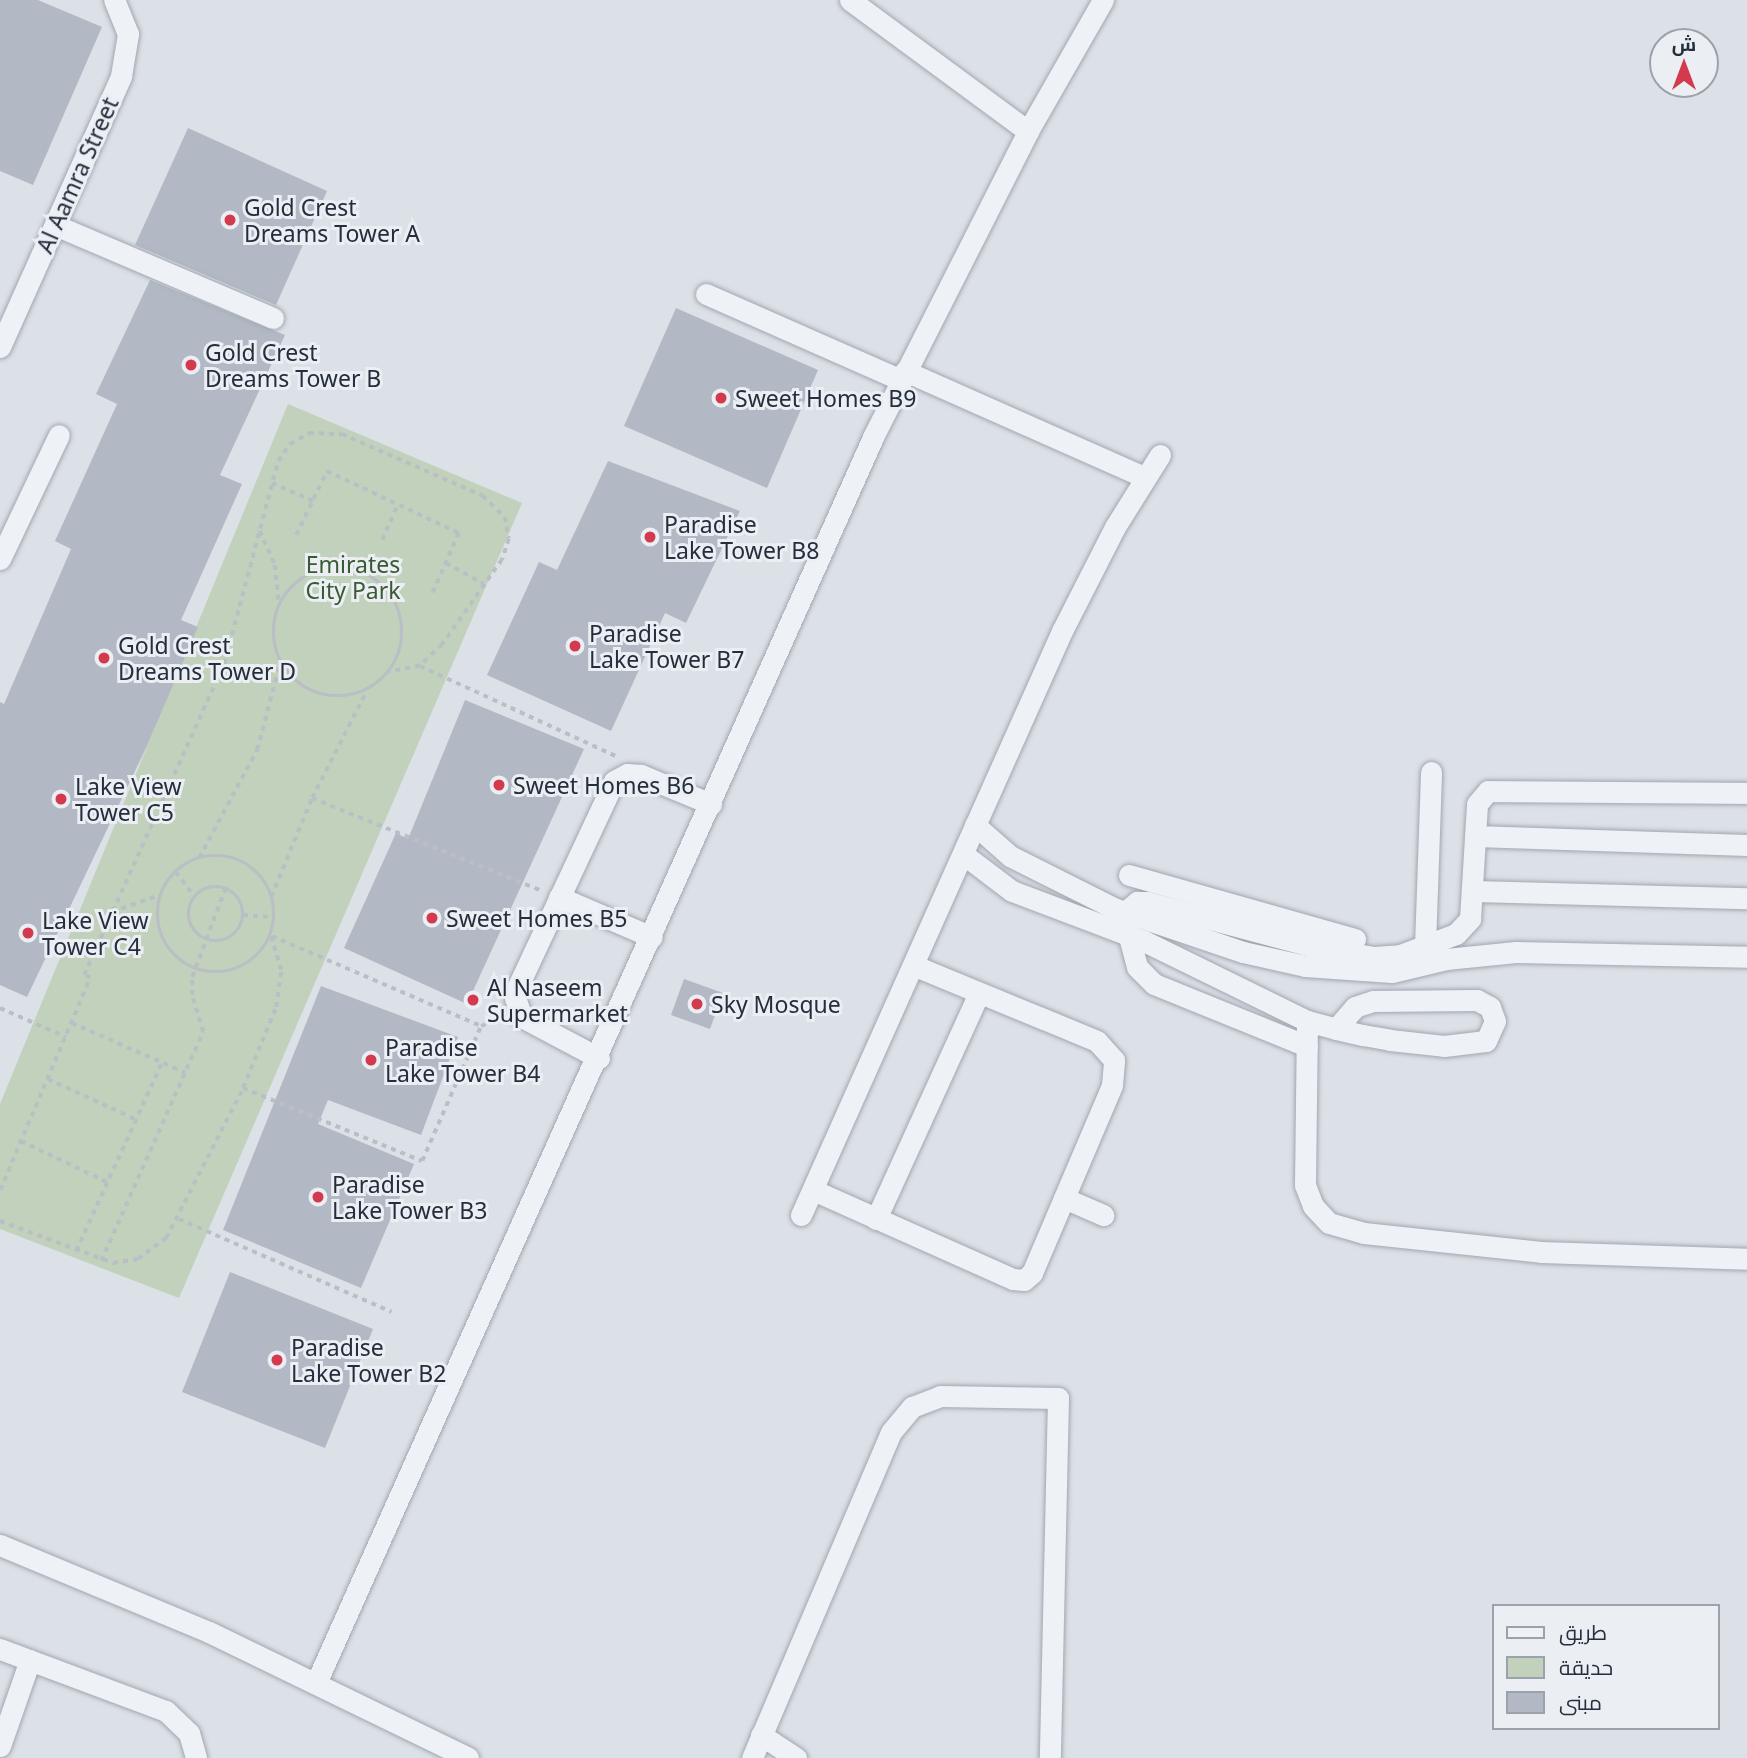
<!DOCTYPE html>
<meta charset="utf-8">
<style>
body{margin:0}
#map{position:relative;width:1747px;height:1758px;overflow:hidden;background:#dce0e7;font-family:"Noto Sans",Cairo,sans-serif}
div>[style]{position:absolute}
.green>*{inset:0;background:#c1d1bc}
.building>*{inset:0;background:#b3b9c4}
.path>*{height:3.5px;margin-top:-1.75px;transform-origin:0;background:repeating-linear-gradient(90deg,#babec5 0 5px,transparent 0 10px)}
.path>.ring{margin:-1.75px;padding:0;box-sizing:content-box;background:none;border:3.5px solid #babec5;border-radius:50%}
.roads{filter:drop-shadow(0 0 2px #a1a7b1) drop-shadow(0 0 2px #a1a7b1)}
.minor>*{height:21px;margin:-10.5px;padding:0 10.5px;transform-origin:10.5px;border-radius:10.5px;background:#eef1f5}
.dots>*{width:19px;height:19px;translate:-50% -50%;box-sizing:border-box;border:4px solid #ebeff4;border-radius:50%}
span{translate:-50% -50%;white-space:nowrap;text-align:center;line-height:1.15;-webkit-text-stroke:6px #ebeff4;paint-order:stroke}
.street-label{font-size:23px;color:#252e3d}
.poi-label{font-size:23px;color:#252e3d}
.left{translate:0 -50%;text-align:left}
.park-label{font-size:23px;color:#395a32}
.legend{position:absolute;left:1492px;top:1604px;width:228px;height:126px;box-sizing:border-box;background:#ebeff4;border:2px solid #9ca2ab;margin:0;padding:9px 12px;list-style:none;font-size:21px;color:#252e3d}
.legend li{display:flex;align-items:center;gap:14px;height:35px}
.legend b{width:35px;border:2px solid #9ca2ab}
.north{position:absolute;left:1649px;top:28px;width:70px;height:70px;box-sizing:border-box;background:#ebeff4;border:2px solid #9ca2ab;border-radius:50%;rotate:0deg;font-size:19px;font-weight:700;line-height:28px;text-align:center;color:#252e3d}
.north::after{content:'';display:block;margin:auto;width:24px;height:32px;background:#d33a4e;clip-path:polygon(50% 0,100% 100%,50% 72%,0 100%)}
</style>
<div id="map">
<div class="green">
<i style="clip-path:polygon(288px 404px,522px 503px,179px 1298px,0 1229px,0 1104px)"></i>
</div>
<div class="building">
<i style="clip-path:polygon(0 0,38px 0,102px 27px,33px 185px,0 171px)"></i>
<i style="clip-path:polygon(188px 128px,327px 191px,276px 305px,135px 245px)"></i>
<i style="clip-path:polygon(150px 280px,285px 335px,220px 475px,242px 484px,181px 620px,198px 627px,147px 746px,27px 997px,0 985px,0 702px,4px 704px,71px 549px,55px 541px,117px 404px,96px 394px)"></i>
<i style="clip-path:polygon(676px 308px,818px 370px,767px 488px,624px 426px)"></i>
<i style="clip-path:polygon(608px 461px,740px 511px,686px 623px,665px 613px,611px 731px,487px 675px,539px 562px,557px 570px)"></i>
<i style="clip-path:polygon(465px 700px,584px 749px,467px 1004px,344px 948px,396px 833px,408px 839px)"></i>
<i style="clip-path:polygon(684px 979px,723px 993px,710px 1029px,671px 1015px)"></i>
<i style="clip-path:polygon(321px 986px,458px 1037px,421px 1135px,328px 1100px,318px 1124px,414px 1164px,361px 1288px,223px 1230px)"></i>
<i style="clip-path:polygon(230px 1272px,373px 1329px,325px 1448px,182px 1392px)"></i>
</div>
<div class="path">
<i style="left:272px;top:483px;width:45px;rotate:23.7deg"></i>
<i style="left:260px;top:531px;width:37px;rotate:66deg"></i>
<i style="left:275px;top:565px;width:39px;rotate:84deg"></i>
<i style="left:296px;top:535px;width:71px;rotate:-64.2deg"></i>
<i style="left:327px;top:471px;width:146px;rotate:25.2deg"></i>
<i style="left:459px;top:533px;width:68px;rotate:113.5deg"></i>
<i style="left:382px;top:540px;width:39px;rotate:-66deg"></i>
<i style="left:446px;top:563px;width:43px;rotate:28.9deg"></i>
<i class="ring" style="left:274px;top:568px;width:124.5px;height:124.5px"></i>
<i style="left:420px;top:666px;width:218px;rotate:24.7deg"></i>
<i style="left:312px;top:798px;width:246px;rotate:22deg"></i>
<i class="ring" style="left:158px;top:856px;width:112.5px;height:112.5px"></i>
<i style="left:199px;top:858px;width:123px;rotate:-61.8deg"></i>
<i style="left:257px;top:750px;width:90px;rotate:-75.2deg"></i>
<i style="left:176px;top:872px;width:31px;rotate:53deg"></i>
<i class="ring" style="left:189px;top:887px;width:50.5px;height:50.5px"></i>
<i style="left:271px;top:897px;width:107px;rotate:-67.5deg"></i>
<i style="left:312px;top:798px;width:119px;rotate:-63deg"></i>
<i style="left:112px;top:912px;width:53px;rotate:-19.8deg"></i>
<i style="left:243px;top:915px;width:31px;rotate:4deg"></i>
<i style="left:272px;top:936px;width:228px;rotate:23.3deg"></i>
<i style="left:481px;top:1026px;width:24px;rotate:-22deg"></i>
<i style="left:0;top:1008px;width:72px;rotate:23.7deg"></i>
<i style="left:72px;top:1023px;width:124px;rotate:23.7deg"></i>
<i style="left:48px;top:1079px;width:96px;rotate:24.7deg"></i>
<i style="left:243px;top:1088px;width:193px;rotate:22.2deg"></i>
<i style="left:422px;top:1161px;width:147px;rotate:-66.4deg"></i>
<i style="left:21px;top:1141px;width:95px;rotate:25.5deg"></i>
<i style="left:0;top:1190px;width:230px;rotate:-67deg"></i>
<i style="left:90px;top:978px;width:7px;rotate:-153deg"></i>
<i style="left:84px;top:975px;width:341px;rotate:-65.8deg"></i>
<i style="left:224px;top:664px;width:210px;rotate:-75.1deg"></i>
<i style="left:278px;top:461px;width:21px;rotate:-55deg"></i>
<i style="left:290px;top:444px;width:22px;rotate:-30deg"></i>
<i style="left:309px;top:433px;width:33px;rotate:2deg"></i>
<i style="left:342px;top:434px;width:154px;rotate:23.7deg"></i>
<i style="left:483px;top:496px;width:30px;rotate:44deg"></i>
<i style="left:505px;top:517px;width:22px;rotate:80deg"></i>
<i style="left:509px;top:539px;width:22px;rotate:108deg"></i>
<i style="left:502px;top:560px;width:104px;rotate:125.2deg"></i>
<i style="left:442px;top:645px;width:30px;rotate:136deg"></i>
<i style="left:420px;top:666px;width:32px;rotate:169deg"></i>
<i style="left:179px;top:1219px;width:232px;rotate:23.6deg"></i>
<i style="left:0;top:1221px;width:121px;rotate:20.4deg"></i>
<i style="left:113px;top:1263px;width:25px;rotate:-9deg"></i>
<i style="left:138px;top:1259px;width:35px;rotate:-37deg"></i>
<i style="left:166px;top:1238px;width:169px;rotate:-62.8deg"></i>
<i style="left:243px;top:1088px;width:87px;rotate:-67.8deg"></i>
<i style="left:276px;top:1007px;width:37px;rotate:-82deg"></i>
<i style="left:281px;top:970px;width:37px;rotate:-107deg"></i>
<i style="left:76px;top:1251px;width:208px;rotate:-65.5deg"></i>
<i style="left:101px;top:1261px;width:251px;rotate:-66deg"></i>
<i style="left:203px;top:1032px;width:39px;rotate:-107deg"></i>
<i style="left:192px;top:995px;width:18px;rotate:-90deg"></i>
<i style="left:192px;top:977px;width:94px;rotate:-69.4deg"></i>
</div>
<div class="roads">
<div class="minor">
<i style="left:850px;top:0;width:221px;rotate:36.4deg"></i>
<i style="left:55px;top:225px;width:237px;rotate:23.1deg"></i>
<i style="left:706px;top:294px;width:213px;rotate:23.8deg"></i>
<i style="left:0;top:347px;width:297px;rotate:-65.9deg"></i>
<i style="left:121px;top:76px;width:43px;rotate:-80.5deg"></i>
<i style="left:128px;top:34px;width:37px;rotate:-112deg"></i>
<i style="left:905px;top:371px;width:261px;rotate:23.9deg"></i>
<i style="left:0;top:559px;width:137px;rotate:-64.6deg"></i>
<i style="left:975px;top:825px;width:47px;rotate:41.5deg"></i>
<i style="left:1010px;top:856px;width:119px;rotate:26.6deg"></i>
<i style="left:1116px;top:909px;width:134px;rotate:18.7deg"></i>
<i style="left:1243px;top:952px;width:64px;rotate:12.7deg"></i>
<i style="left:1305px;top:966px;width:87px;rotate:3.9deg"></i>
<i style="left:1392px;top:972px;width:56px;rotate:-13.5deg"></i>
<i style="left:1446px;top:959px;width:70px;rotate:-5.7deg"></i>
<i style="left:1516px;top:952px;width:231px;rotate:1.2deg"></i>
<i style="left:1475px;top:836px;width:272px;rotate:1.9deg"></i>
<i style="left:963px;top:854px;width:61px;rotate:37.1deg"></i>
<i style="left:1012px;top:891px;width:141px;rotate:20.7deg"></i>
<i style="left:1144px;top:941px;width:182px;rotate:26.1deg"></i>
<i style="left:1307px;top:1021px;width:30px;rotate:15deg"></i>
<i style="left:1336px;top:1029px;width:28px;rotate:13deg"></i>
<i style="left:1363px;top:1035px;width:27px;rotate:10deg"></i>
<i style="left:1390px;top:1040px;width:54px;rotate:6.3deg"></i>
<i style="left:1444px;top:1046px;width:42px;rotate:-6.8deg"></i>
<i style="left:1486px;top:1041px;width:22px;rotate:-66deg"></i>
<i style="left:1495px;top:1021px;width:15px;rotate:-110deg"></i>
<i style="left:1490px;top:1007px;width:15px;rotate:-152deg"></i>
<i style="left:1477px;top:1000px;width:104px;rotate:179.4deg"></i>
<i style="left:1373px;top:1001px;width:19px;rotate:162deg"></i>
<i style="left:1355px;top:1007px;width:29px;rotate:131deg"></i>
<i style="left:1129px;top:875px;width:235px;rotate:15.8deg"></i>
<i style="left:1474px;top:891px;width:273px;rotate:1.5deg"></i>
<i style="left:559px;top:897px;width:101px;rotate:23.3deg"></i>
<i style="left:1125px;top:912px;width:16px;rotate:-40deg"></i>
<i style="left:1137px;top:902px;width:10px"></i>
<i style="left:1147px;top:902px;width:178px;rotate:15deg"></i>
<i style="left:1319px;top:948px;width:56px;rotate:9.3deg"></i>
<i style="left:1374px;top:957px;width:26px;rotate:-4deg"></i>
<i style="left:1400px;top:955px;width:60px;rotate:-20.6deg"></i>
<i style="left:1456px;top:934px;width:21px;rotate:-47deg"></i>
<i style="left:1470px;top:919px;width:115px;rotate:-86.5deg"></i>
<i style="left:1477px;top:804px;width:17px;rotate:-50deg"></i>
<i style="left:1488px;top:791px;width:259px;rotate:0.4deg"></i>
<i style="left:1128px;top:933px;width:35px;rotate:75deg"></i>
<i style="left:1137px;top:967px;width:24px;rotate:45deg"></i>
<i style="left:1154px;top:984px;width:165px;rotate:22.1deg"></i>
<i style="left:1425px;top:946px;width:174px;rotate:-88deg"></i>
<i style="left:1307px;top:1021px;width:164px;rotate:90.7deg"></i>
<i style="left:1305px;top:1185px;width:22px;rotate:69deg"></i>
<i style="left:1313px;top:1206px;width:23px;rotate:47deg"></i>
<i style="left:1329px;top:1223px;width:36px;rotate:16deg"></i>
<i style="left:1364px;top:1233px;width:178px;rotate:6.1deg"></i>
<i style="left:1541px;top:1252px;width:206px;rotate:1.9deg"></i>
<i style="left:599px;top:1058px;width:87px;rotate:-152deg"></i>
<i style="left:522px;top:1017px;width:20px;rotate:-110deg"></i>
<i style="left:515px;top:998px;width:12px;rotate:-76deg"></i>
<i style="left:518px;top:986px;width:226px;rotate:-64.9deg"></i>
<i style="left:614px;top:781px;width:15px;rotate:-28deg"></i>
<i style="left:627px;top:774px;width:14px;rotate:4deg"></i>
<i style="left:641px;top:775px;width:76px;rotate:22.5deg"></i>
<i style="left:813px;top:1190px;width:219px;rotate:24deg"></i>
<i style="left:1013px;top:1279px;width:11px;rotate:5deg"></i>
<i style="left:1024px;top:1280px;width:11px;rotate:-41deg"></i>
<i style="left:1032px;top:1273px;width:204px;rotate:-66.9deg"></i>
<i style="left:1112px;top:1085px;width:25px;rotate:-85deg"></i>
<i style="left:1114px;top:1060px;width:25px;rotate:-132deg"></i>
<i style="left:1097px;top:1041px;width:199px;rotate:-157.6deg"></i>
<i style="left:1064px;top:1198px;width:43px;rotate:23.6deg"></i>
<i style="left:801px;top:1215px;width:640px;rotate:-65.92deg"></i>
<i style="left:1062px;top:631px;width:117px;rotate:-63deg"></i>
<i style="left:1115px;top:527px;width:85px;rotate:-58deg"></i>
<i style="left:876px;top:1219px;width:248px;rotate:-65.5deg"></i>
<i style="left:0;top:1545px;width:226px;rotate:22.6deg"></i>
<i style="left:209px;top:1632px;width:288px;rotate:25.9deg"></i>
<i style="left:0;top:1649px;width:177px;rotate:20.5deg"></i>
<i style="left:166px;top:1711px;width:32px;rotate:44deg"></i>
<i style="left:189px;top:1733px;width:26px;rotate:74deg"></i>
<i style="left:316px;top:1683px;width:1365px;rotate:-65.91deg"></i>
<i style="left:873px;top:437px;width:343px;rotate:-63.1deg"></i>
<i style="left:1028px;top:131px;width:151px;rotate:-60.2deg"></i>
<i style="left:761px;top:1735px;width:42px;rotate:33.3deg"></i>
<i style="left:0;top:1746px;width:91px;rotate:-70.8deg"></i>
<i style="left:752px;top:1758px;width:354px;rotate:-66.9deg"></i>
<i style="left:891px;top:1432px;width:33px;rotate:-50deg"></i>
<i style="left:912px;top:1407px;width:30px;rotate:-21deg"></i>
<i style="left:940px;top:1396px;width:118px;rotate:1deg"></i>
<i style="left:1058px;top:1398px;width:360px;rotate:91.3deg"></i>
</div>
</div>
<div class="dots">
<i style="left:230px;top:220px;background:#d33a4e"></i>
<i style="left:191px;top:365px;background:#d33a4e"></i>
<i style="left:721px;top:398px;background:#d33a4e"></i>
<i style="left:650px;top:537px;background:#d33a4e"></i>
<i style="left:575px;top:646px;background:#d33a4e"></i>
<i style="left:104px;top:658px;background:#d33a4e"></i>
<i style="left:499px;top:785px;background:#d33a4e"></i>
<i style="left:61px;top:799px;background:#d33a4e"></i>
<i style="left:432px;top:918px;background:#d33a4e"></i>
<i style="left:28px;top:933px;background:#d33a4e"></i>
<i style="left:473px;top:1000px;background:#d33a4e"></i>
<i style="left:697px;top:1004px;background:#d33a4e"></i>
<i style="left:371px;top:1060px;background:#d33a4e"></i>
<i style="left:318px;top:1197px;background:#d33a4e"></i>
<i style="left:277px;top:1360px;background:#d33a4e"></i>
</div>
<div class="street-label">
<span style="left:77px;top:175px;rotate:-66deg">Al Aamra Street</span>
</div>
<div class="poi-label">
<span class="left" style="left:244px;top:220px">Gold Crest<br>Dreams Tower A</span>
<span class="left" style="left:205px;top:365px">Gold Crest<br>Dreams Tower B</span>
<span class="left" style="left:735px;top:398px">Sweet Homes B9</span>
<span class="left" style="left:664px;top:537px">Paradise<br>Lake Tower B8</span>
<span class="left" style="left:589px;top:646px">Paradise<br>Lake Tower B7</span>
<span class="left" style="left:118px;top:658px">Gold Crest<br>Dreams Tower D</span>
<span class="left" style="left:513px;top:785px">Sweet Homes B6</span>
<span class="left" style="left:75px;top:799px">Lake View<br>Tower C5</span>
<span class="left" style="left:446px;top:918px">Sweet Homes B5</span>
<span class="left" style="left:42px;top:933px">Lake View<br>Tower C4</span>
<span class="left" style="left:487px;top:1000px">Al Naseem<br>Supermarket</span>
<span class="left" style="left:711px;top:1004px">Sky Mosque</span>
<span class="left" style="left:385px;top:1060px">Paradise<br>Lake Tower B4</span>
<span class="left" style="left:332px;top:1197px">Paradise<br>Lake Tower B3</span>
<span class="left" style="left:291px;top:1360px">Paradise<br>Lake Tower B2</span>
</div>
<div class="park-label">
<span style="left:353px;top:577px">Emirates<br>City Park</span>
</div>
<ul class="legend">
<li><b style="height:9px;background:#eef1f5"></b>طريق</li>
<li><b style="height:19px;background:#c1d1bc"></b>حديقة</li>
<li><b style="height:19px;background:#b3b9c4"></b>مبنى</li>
</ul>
<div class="north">ش</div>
</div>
